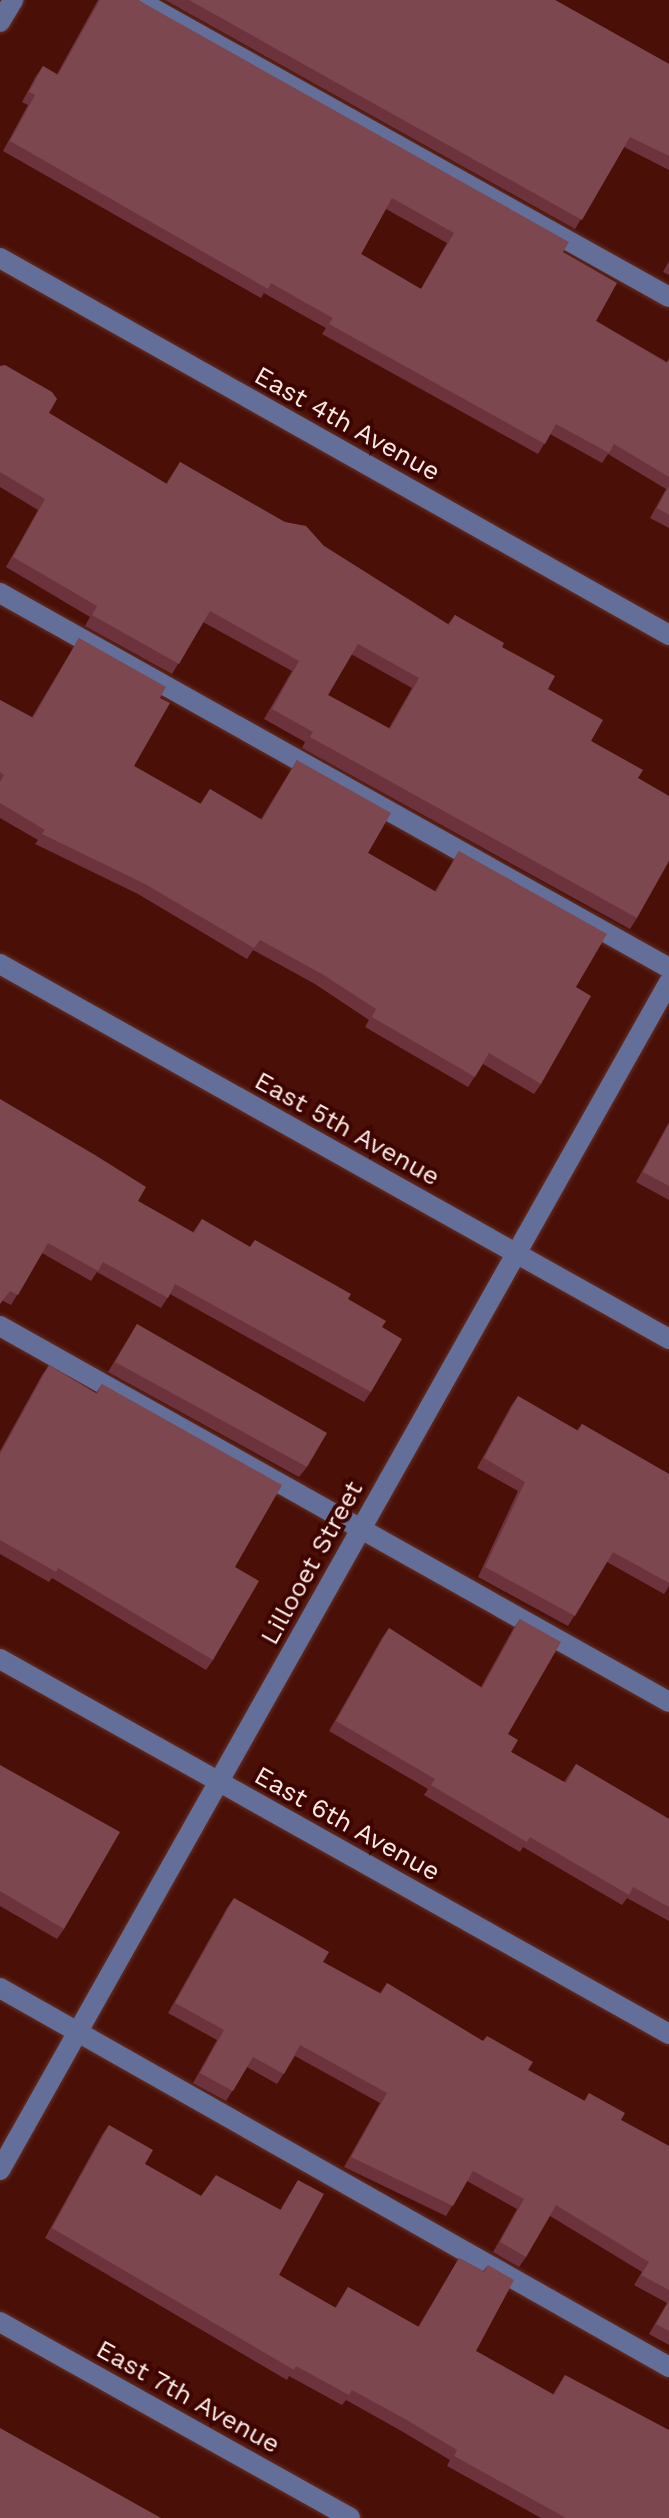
<!DOCTYPE html>
<style>
body{margin:0}
#map{position:relative;width:669px;height:2518px;overflow:hidden;background:#4a1007;font-family:"Work Sans",sans-serif}
div>[style]{position:absolute}
.roads{filter:drop-shadow(0 0 2px #632f26) drop-shadow(0 0 2px #632f26)}
.minor>*{height:20px;margin:-10px;padding:0 10px;transform-origin:10px;border-radius:10px;background:#636f98}
.wall>*{inset:0;background:#6d333d}
.building>*{inset:0;background:#7c474f}
span{translate:-50% -50%;white-space:nowrap;text-align:center;line-height:1.15;-webkit-text-stroke:8px #3e0400;paint-order:stroke}
.street-label{font-size:26px;color:#faebe7}
</style>
<div id="map">
<div class="roads">
<div class="minor">
<i style="left:138px;top:0;width:608px;rotate:29.22deg"></i>
<i style="left:0;top:22px;width:26px;rotate:-59deg"></i>
<i style="left:0;top:258px;width:768px;rotate:29.4deg"></i>
<i style="left:0;top:593px;width:767px;rotate:29.27deg"></i>
<i style="left:0;top:964px;width:767px;rotate:29.27deg"></i>
<i style="left:0;top:1326px;width:767px;rotate:29.34deg"></i>
<i style="left:0;top:1659px;width:767px;rotate:29.27deg"></i>
<i style="left:0;top:1988px;width:769px;rotate:29.53deg"></i>
<i style="left:0;top:2170px;width:1363px;rotate:-60.61deg"></i>
<i style="left:0;top:2322px;width:401px;rotate:29.2deg"></i>
</div>
</div>
<div class="wall">
<i style="clip-path:polygon(evenodd,98px 0,138px 0,563px 252px,596px 321px,667px 362px,669px 358px,669px 528px,650px 518px,666px 489px,608px 454px,602px 463px,550px 434px,538px 454px,322px 334px,326px 328px,299px 313px,264px 293px,261px 298px,3px 151px,28px 105px,22px 102px,36px 76px,43px 66px,57px 74px,98px 0,386px 209px,447px 243px,421px 289px,361px 254px,386px 209px)"></i>
<i style="clip-path:polygon(165px 0,555px 0,669px 64px,669px 170px,624px 147px,575px 229px)"></i>
<i style="clip-path:polygon(669px 261px,669px 275px,663px 272px)"></i>
<i style="clip-path:polygon(evenodd,0 366px,49px 413px,166px 484px,180px 462px,324px 546px,448px 624px,455px 615px,502px 647px,548px 689px,591px 741px,638px 778px,637px 918px,630px 929px,302px 748px,305px 742px,264px 719px,292px 671px,203px 622px,172px 674px,85px 626px,90px 617px,6px 567px,38px 510px,0 487px,0 366px,351px 654px,412px 688px,389px 728px,328px 695px,351px 654px)"></i>
<i style="clip-path:polygon(79px 638px,160px 698px,134px 766px,200px 804px,210px 789px,261px 819px,297px 760px,368px 853px,435px 891px,459px 851px,576px 987px,541px 1084px,534px 1094px,483px 1064px,468px 1087px,365px 1027px,369px 1020px,315px 984px,253px 950px,247px 959px,138px 894px,35px 844px,38px 840px,0 818px,0 700px,32px 717px)"></i>
<i style="clip-path:polygon(0 1099px,138px 1201px,193px 1232px,202px 1219px,250px 1247px,255px 1240px,348px 1299px,382px 1327px,371px 1392px,364px 1402px,170px 1294px,161px 1308px,97px 1272px,91px 1281px,42px 1253px,11px 1305px,3px 1301px)"></i>
<i style="clip-path:polygon(669px 1122px,669px 1200px,636px 1182px)"></i>
<i style="clip-path:polygon(137px 1324px,307px 1467px,299px 1477px,108px 1372px)"></i>
<i style="clip-path:polygon(49px 1365px,96px 1393px,102px 1384px,235px 1567px,213px 1660px,206px 1670px,52px 1578px,49px 1582px,0 1554px,0 1451px,42px 1375px)"></i>
<i style="clip-path:polygon(518px 1396px,577px 1430px,582px 1424px,669px 1474px,669px 1586px,664px 1594px,607px 1562px,568px 1626px,478px 1577px,518px 1491px,477px 1468px,511px 1406px)"></i>
<i style="clip-path:polygon(520px 1619px,508px 1734px,511px 1752px,564px 1782px,576px 1764px,669px 1819px,669px 1921px,627px 1898px,622px 1905px,523px 1847px,520px 1852px,424px 1795px,428px 1789px,329px 1731px,382px 1638px,389px 1628px,481px 1687px,513px 1629px)"></i>
<i style="clip-path:polygon(0 1765px,64px 1929px,57px 1939px,0 1906px)"></i>
<i style="clip-path:polygon(234px 1898px,323px 1962px,380px 1993px,387px 1983px,528px 2070px,584px 2101px,589px 2093px,621px 2120px,669px 2146px,669px 2345px,649px 2334px,667px 2303px,634px 2285px,642px 2272px,550px 2216px,526px 2257px,519px 2267px,493px 2252px,517px 2209px,467px 2181px,446px 2216px,344px 2167px,380px 2103px,295px 2056px,277px 2084px,247px 2067px,226px 2101px,193px 2083px,217px 2040px,168px 2013px,227px 1908px)"></i>
<i style="clip-path:polygon(109px 2125px,145px 2164px,201px 2196px,280px 2210px,298px 2180px,279px 2275px,335px 2308px,348px 2287px,418px 2327px,459px 2258px,483px 2271px,488px 2265px,476px 2351px,553px 2394px,565px 2375px,669px 2518px,541px 2518px,447px 2466px,450px 2460px,398px 2429px,346px 2400px,342px 2405px,289px 2376px,287px 2380px,45px 2238px,102px 2135px)"></i>
</div>
<div class="building">
<i style="clip-path:polygon(evenodd,100px 0,138px 0,569px 242px,563px 252px,617px 283px,596px 321px,667px 363px,669px 360px,669px 477px,614px 444px,609px 453px,556px 424px,545px 444px,329px 324px,333px 318px,306px 303px,271px 283px,268px 289px,10px 141px,35px 95px,29px 92px,43px 66px,58px 75px,100px 0,392px 198px,454px 233px,421px 289px,361px 254px,392px 198px)"></i>
<i style="clip-path:polygon(189px 0,555px 0,669px 64px,669px 156px,630px 137px,582px 220px)"></i>
<i style="clip-path:polygon(evenodd,5px 365px,52px 392px,57px 399px,49px 413px,167px 484px,180px 462px,285px 522px,306px 526px,324px 546px,449px 625px,455px 615px,504px 643px,502px 647px,555px 676px,548px 689px,603px 720px,591px 741px,643px 770px,638px 778px,669px 796px,669px 861px,637px 918px,310px 737px,313px 732px,272px 709px,299px 661px,210px 611px,179px 664px,92px 615px,97px 606px,13px 557px,45px 499px,0 472px,0 366px,5px 365px,358px 644px,419px 678px,390px 729px,328px 695px,358px 644px)"></i>
<i style="clip-path:polygon(669px 486px,669px 515px,657px 508px)"></i>
<i style="clip-path:polygon(79px 638px,166px 687px,160px 698px,170px 703px,134px 766px,201px 804px,210px 789px,262px 820px,297px 760px,391px 813px,368px 853px,436px 892px,459px 851px,607px 934px,576px 987px,591px 996px,541px 1084px,489px 1053px,475px 1077px,372px 1017px,376px 1009px,322px 974px,260px 940px,254px 948px,145px 884px,42px 834px,45px 830px,0 803px,0 782px,4px 775px,0 772px,0 700px,33px 718px)"></i>
<i style="clip-path:polygon(0 1099px,95px 1155px,146px 1187px,138px 1201px,194px 1233px,202px 1219px,250px 1247px,255px 1240px,351px 1294px,348px 1299px,386px 1321px,382px 1327px,402px 1339px,371px 1392px,175px 1284px,168px 1298px,103px 1262px,98px 1271px,48px 1243px,18px 1295px,10px 1291px,0 1304px)"></i>
<i style="clip-path:polygon(669px 1124px,669px 1186px,643px 1172px)"></i>
<i style="clip-path:polygon(137px 1324px,327px 1433px,307px 1467px,115px 1362px)"></i>
<i style="clip-path:polygon(49px 1365px,97px 1394px,102px 1384px,282px 1485px,235px 1567px,259px 1581px,213px 1660px,58px 1568px,56px 1572px,0 1540px,0 1454px)"></i>
<i style="clip-path:polygon(518px 1396px,578px 1431px,582px 1424px,669px 1474px,669px 1583px,613px 1552px,575px 1616px,485px 1567px,525px 1482px,484px 1458px)"></i>
<i style="clip-path:polygon(520px 1619px,561px 1642px,508px 1734px,518px 1740px,511px 1752px,566px 1783px,576px 1764px,669px 1819px,669px 1907px,633px 1887px,629px 1895px,530px 1837px,527px 1842px,431px 1785px,435px 1779px,336px 1721px,389px 1628px,482px 1688px)"></i>
<i style="clip-path:polygon(0 1765px,120px 1832px,64px 1929px,0 1891px)"></i>
<i style="clip-path:polygon(234px 1898px,329px 1952px,323px 1962px,381px 1994px,387px 1983px,483px 2041px,487px 2036px,533px 2062px,528px 2070px,585px 2101px,589px 2093px,625px 2113px,621px 2120px,669px 2146px,669px 2290px,641px 2275px,649px 2262px,556px 2205px,526px 2257px,500px 2242px,524px 2199px,473px 2171px,453px 2206px,351px 2157px,387px 2093px,300px 2045px,284px 2074px,253px 2057px,233px 2091px,200px 2073px,224px 2030px,175px 2003px)"></i>
<i style="clip-path:polygon(109px 2125px,153px 2150px,145px 2164px,201px 2196px,216px 2175px,281px 2210px,298px 2180px,324px 2194px,279px 2275px,336px 2308px,348px 2287px,419px 2327px,459px 2258px,484px 2272px,488px 2265px,514px 2280px,476px 2351px,554px 2395px,565px 2375px,669px 2430px,669px 2518px,566px 2518px,454px 2456px,457px 2450px,405px 2419px,352px 2390px,349px 2395px,296px 2366px,294px 2370px,52px 2228px)"></i>
<i style="clip-path:polygon(669px 2301px,669px 2331px,656px 2324px)"></i>
<i style="clip-path:polygon(0 2428px,161px 2518px,0 2518px)"></i>
</div>
<div class="street-label">
<span style="left:347px;top:424px;rotate:29deg">East 4th Avenue</span>
<span style="left:347px;top:1129px;rotate:29deg">East 5th Avenue</span>
<span style="left:312px;top:1563px;rotate:-61deg">Lillooet Street</span>
<span style="left:347px;top:1824px;rotate:29deg">East 6th Avenue</span>
<span style="left:188px;top:2397px;rotate:29deg">East 7th Avenue</span>
</div>
</div>
